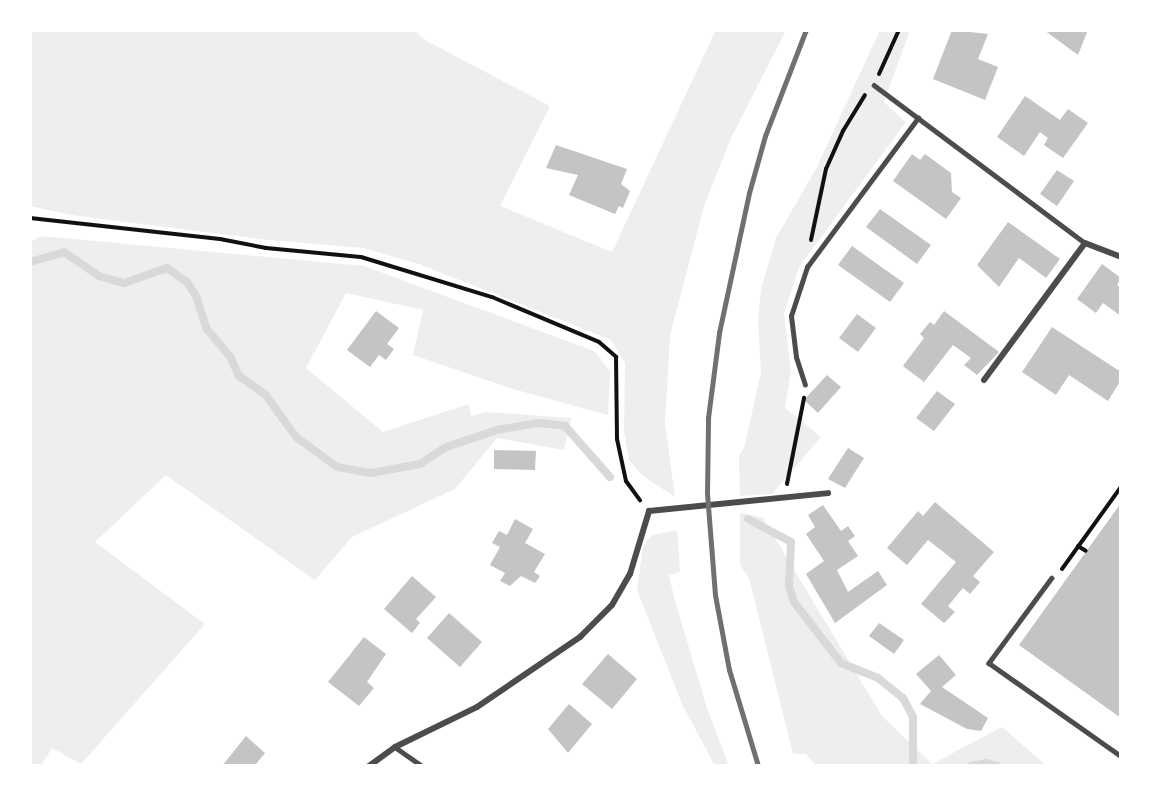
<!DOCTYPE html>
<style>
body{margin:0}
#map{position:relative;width:1151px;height:796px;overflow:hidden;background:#fff;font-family:"Work Sans",sans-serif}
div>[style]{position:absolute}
.green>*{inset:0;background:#eee}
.stream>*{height:8px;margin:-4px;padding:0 4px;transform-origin:4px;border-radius:4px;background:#d9d9d9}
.building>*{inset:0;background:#c4c4c4}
.path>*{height:4px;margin:-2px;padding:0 2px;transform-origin:2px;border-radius:2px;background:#111}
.service>*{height:4.5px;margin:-2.25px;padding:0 2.25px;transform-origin:2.25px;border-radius:2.25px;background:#4c4c4c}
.minor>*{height:6px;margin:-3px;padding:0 3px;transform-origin:3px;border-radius:3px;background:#4c4c4c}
.rail>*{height:4.5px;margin:-2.25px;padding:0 2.25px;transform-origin:2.25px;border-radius:2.25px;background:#707070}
span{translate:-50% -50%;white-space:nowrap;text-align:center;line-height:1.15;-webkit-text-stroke:4.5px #fff;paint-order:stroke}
.frame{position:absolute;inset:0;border:32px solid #fff;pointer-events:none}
</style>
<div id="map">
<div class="green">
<i style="clip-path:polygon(30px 30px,414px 30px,425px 40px,550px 106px,500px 206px,612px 252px,716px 30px,786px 30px,731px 138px,705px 203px,670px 335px,665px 423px,675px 497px,643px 476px,629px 460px,624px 432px,625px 363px,611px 340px,419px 264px,363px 248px,259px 239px,71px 215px,30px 206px)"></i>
<i style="clip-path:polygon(880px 30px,910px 30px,884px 102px,906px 122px,799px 267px,784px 314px,791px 371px,785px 408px,821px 437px,772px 494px,740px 496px,739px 456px,744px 448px,761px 372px,758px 320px,761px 289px,776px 238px,817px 167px)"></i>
<i style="clip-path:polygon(41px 236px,364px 266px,594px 351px,610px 371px,608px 415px,513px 389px,413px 355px,423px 310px,346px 293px,306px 368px,383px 432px,469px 404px,471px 416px,486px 412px,571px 418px,564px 450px,497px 438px,455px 489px,352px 537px,315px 580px,166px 475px,95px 542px,205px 624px,81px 764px,52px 748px,41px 766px,30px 766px,30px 242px)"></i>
<i style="clip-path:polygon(740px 513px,763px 518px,882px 716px,932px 764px,1002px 727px,1047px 766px,816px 766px,806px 754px,793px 754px,749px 578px,740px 565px)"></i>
<i style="clip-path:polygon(677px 530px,680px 572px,669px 575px,675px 601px,707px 708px,729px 766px,715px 766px,682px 704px,637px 590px,643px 547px,652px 535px)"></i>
</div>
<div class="stream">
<i style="left:30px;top:262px;width:35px;rotate:-16deg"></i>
<i style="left:64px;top:252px;width:42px;rotate:34.4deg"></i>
<i style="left:99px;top:276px;width:26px;rotate:16deg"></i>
<i style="left:124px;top:283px;width:46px;rotate:-19.2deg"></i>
<i style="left:167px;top:268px;width:24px;rotate:35deg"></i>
<i style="left:187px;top:282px;width:17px;rotate:57deg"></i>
<i style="left:196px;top:296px;width:35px;rotate:72deg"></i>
<i style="left:207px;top:329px;width:35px;rotate:50deg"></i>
<i style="left:230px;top:356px;width:22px;rotate:66deg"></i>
<i style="left:239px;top:376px;width:32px;rotate:35deg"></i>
<i style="left:265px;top:394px;width:53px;rotate:54.2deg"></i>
<i style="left:296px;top:437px;width:51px;rotate:36.2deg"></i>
<i style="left:337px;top:467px;width:35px;rotate:10deg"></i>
<i style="left:371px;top:473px;width:50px;rotate:-10.4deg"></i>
<i style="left:420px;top:464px;width:31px;rotate:-33deg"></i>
<i style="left:446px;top:447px;width:54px;rotate:-18.4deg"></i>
<i style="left:497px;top:430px;width:42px;rotate:-9.7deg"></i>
<i style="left:538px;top:423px;width:27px;rotate:6deg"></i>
<i style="left:565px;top:426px;width:68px;rotate:48.6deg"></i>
<i style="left:748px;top:519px;width:49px;rotate:28.1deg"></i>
<i style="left:791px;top:542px;width:44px;rotate:92.6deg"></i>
<i style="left:789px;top:586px;width:17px;rotate:73deg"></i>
<i style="left:794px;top:602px;width:77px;rotate:52.4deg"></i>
<i style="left:841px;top:663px;width:40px;rotate:22deg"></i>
<i style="left:878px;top:678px;width:32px;rotate:39deg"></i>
<i style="left:903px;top:698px;width:21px;rotate:62deg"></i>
<i style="left:913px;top:717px;width:49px;rotate:90deg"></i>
<i style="left:971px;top:766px;width:16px;rotate:-11deg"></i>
<i style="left:987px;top:763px;width:10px;rotate:17deg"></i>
</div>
<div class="building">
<i style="clip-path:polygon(952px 30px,988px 34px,978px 59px,998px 67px,985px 100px,933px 79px)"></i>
<i style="clip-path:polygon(1044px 30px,1088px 30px,1078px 55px)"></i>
<i style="clip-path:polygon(1025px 96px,1060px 120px,1068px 109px,1088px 123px,1063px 158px,1044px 145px,1048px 138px,1040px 132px,1024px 156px,997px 137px)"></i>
<i style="clip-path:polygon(556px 145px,627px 169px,621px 184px,630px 191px,623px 208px,619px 206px,615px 214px,569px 195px,578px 175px,546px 168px)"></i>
<i style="clip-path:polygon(912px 154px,920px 160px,925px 154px,951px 173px,952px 192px,961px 198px,946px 219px,893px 181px)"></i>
<i style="clip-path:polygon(1057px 170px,1074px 181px,1057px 206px,1040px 194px)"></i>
<i style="clip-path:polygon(880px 209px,931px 245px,917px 264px,866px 227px)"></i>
<i style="clip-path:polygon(1008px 222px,1060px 259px,1046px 278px,1019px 258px,999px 287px,977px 265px)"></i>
<i style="clip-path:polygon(852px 246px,904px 283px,890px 302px,838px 265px)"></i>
<i style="clip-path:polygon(1102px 264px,1121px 278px,1117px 285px,1121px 288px,1121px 316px,1103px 303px,1096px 313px,1077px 299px)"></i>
<i style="clip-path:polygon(376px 311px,399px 328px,387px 344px,394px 349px,386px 360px,379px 355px,370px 367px,347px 350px)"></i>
<i style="clip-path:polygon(944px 311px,999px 352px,977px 375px,964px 365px,971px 358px,953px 345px,924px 382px,903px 366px,924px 338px,920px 334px,930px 322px,934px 325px)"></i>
<i style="clip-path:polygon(857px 314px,876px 328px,858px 352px,839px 338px)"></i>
<i style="clip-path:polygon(1052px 327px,1121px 372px,1121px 380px,1108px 401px,1069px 375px,1056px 395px,1022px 372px)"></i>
<i style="clip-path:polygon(827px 375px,841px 387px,818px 413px,804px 400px)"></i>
<i style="clip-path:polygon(937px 391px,955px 404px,934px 431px,916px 418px)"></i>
<i style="clip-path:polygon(848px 448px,864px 458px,845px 488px,828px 479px)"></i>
<i style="clip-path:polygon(494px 450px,536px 451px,535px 470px,494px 469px)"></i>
<i style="clip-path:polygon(935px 502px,994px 552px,973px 576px,980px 582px,970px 594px,963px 588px,948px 606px,955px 612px,944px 623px,921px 604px,956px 562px,928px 540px,907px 565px,887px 548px,918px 511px,923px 516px)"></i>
<i style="clip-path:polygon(1121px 503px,1121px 718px,1019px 645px)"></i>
<i style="clip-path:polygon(823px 505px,841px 531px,848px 526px,855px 536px,848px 541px,858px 556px,837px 570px,848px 592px,878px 571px,887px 585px,835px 623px,806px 574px,824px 561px,806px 534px,815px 527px,808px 515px)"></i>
<i style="clip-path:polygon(515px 519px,533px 529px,525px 543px,545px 554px,534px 572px,540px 576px,535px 583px,521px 576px,510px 586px,500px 581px,505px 573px,490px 565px,500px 547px,492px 543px,499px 531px,507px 535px)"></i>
<i style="clip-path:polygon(412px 576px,436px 597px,416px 619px,420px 623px,412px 633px,384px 609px)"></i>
<i style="clip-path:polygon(449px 613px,482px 642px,460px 667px,427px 638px)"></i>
<i style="clip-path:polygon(879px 623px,904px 640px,894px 654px,869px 636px)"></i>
<i style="clip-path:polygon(364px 637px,386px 654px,367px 682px,374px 688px,359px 706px,328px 682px)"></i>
<i style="clip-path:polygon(608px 654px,637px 679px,612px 709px,582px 684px)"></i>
<i style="clip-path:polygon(939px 655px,956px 675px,942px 687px,988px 718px,981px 731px,967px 729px,920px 704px,931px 691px,916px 674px)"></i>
<i style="clip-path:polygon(569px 704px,592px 724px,568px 753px,548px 729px)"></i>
<i style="clip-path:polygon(246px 736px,265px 753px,256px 764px,259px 766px,222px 766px)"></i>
</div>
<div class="path">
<i style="left:879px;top:74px;width:48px;rotate:-65.6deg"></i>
<i style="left:30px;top:218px;width:191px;rotate:6.3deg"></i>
<i style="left:220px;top:239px;width:47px;rotate:11.1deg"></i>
<i style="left:266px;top:248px;width:95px;rotate:5.4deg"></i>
<i style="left:361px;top:257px;width:137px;rotate:17deg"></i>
<i style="left:492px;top:297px;width:116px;rotate:22.8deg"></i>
<i style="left:599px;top:342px;width:23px;rotate:41deg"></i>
<i style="left:616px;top:357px;width:82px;rotate:89.3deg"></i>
<i style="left:617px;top:439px;width:43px;rotate:77.9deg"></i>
<i style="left:626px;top:481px;width:24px;rotate:54deg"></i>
<i style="left:811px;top:240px;width:73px;rotate:-78.1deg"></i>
<i style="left:826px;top:169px;width:42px;rotate:-65.9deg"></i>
<i style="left:843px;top:131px;width:42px;rotate:-58.6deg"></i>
<i style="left:787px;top:484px;width:88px;rotate:-78.8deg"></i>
<i style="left:1078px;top:546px;width:9px;rotate:32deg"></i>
<i style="left:1062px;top:569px;width:101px;rotate:-54.3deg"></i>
</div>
<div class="service">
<i style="left:874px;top:85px;width:264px;rotate:36.8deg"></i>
<i style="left:805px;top:385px;width:29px;rotate:-108deg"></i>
<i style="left:796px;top:357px;width:41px;rotate:-97deg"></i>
<i style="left:791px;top:316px;width:52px;rotate:-71.9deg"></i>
<i style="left:807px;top:267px;width:186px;rotate:-53.3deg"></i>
<i style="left:1052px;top:578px;width:106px;rotate:126.5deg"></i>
<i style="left:989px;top:663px;width:161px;rotate:35.2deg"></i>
<i style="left:395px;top:747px;width:33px;rotate:35deg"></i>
</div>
<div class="minor">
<i style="left:984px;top:380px;width:170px;rotate:-53.6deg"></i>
<i style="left:1085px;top:243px;width:39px;rotate:21deg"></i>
<i style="left:369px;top:766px;width:32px;rotate:-36deg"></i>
<i style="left:395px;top:747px;width:91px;rotate:-26deg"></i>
<i style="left:477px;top:707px;width:125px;rotate:-34.2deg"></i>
<i style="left:580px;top:637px;width:45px;rotate:-45deg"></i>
<i style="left:612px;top:605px;width:36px;rotate:-60deg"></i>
<i style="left:630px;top:574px;width:66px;rotate:-73.2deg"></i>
<i style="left:649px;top:511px;width:180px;rotate:-5.7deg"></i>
</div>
<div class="rail">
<i style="left:758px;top:766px;width:100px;rotate:-106.8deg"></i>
<i style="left:729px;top:670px;width:76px;rotate:-100.6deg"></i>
<i style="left:715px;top:595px;width:101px;rotate:-94.5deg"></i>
<i style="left:707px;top:494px;width:76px;rotate:-89.2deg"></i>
<i style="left:708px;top:418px;width:86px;rotate:-82.6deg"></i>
<i style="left:719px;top:333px;width:143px;rotate:-77.9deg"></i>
<i style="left:749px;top:193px;width:59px;rotate:-74.3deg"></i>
<i style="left:765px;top:136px;width:114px;rotate:-68.9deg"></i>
</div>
<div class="frame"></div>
</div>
